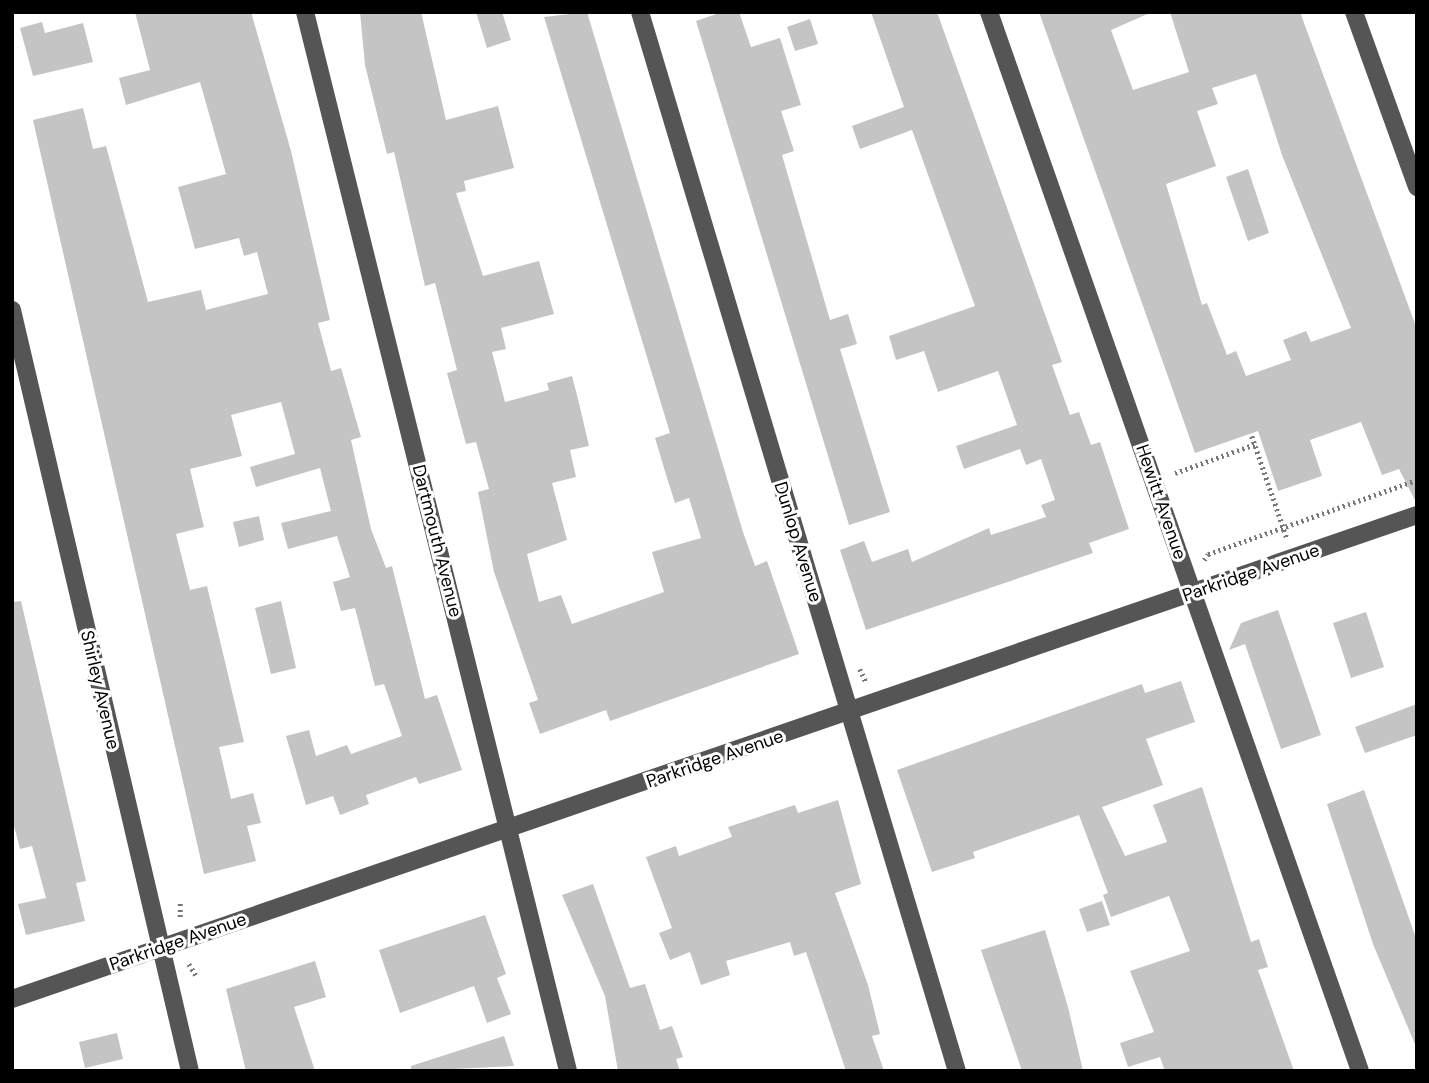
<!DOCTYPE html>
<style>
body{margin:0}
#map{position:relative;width:1429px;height:1083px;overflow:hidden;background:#fff;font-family:"DM Sans",sans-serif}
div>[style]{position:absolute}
.building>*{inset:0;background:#c4c4c4}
.path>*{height:4.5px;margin-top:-2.25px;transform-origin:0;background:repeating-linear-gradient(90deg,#777 0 2px,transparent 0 5.5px)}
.minor>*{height:18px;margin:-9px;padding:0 9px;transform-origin:9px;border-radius:9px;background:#555}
span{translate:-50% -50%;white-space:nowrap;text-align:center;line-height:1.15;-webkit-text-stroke:6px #fff;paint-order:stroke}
.street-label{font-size:18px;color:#000}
.frame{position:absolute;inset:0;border:14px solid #000;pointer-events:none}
</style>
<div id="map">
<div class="building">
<i style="clip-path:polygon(135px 12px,251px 12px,291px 151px,330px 320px,318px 323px,331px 371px,341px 368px,361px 437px,351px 440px,371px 529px,386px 568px,392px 566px,425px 699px,437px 695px,462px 770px,419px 784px,416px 777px,366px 795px,369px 804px,340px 815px,333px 796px,306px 805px,286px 736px,309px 730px,316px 756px,347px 745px,351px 754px,402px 736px,384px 684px,375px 686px,355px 608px,341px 611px,333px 582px,350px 577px,337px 536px,288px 549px,281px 523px,331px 511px,320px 468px,256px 487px,250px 467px,295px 454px,281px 402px,231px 415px,242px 456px,190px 469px,204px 527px,176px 534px,190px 590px,207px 586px,244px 742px,219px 747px,231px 799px,253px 793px,261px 823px,247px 826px,256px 861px,204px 874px,33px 120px,83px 108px,93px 149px,106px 146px,148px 302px,201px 290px,206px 310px,268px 294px,257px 252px,244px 256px,239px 238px,195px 249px,178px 187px,226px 174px,200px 82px,126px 105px,119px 78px,150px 70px)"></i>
<i style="clip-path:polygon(360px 12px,421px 12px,446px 120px,498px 106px,514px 168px,464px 181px,466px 191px,456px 193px,483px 276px,539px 261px,554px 314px,501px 328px,506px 349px,492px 352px,505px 402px,549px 390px,547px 383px,572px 376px,578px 399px,589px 446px,570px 450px,576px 477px,552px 483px,567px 540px,527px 554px,539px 602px,561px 595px,572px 624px,664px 592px,652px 552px,701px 538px,689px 498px,675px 503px,667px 478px,655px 438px,670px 433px,544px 17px,587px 12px,743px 532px,755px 566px,767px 561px,799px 654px,610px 721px,606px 710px,540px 734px,529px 703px,538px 700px,494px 572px,478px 492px,489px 489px,476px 442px,466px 444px,447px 373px,457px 370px,435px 283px,425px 286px,394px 152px,387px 154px,365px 65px)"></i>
<i style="clip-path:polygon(476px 12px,502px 12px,511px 40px,487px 48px)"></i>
<i style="clip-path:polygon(722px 12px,739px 12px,751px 47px,780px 38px,801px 105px,781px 111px,794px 151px,782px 155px,830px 320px,848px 314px,857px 344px,840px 349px,890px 512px,849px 525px,696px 21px)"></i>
<i style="clip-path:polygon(871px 12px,937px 12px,1062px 362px,1052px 365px,1070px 415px,1079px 412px,1091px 445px,1100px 442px,1129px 529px,1089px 543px,1093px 553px,866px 630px,840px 550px,864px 541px,872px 562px,908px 549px,912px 562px,989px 528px,991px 535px,1046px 517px,1041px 505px,1055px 500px,1041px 459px,1026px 465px,1020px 449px,964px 469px,956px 446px,1017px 425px,998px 371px,938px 392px,924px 351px,896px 360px,889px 336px,975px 306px,912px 130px,860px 149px,852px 126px,904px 107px)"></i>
<i style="clip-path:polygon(evenodd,1039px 12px,1152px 12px,1111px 30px,1133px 90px,1189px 72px,1170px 12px,1300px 12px,1417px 329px,1417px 504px,1399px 469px,1382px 475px,1361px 422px,1310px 440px,1322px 476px,1278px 491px,1258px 431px,1195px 453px,1039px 12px,1256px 74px,1282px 155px,1351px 328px,1311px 342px,1306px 331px,1283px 340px,1291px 360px,1246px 376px,1236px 351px,1227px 355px,1207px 303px,1202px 305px,1166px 184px,1216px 166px,1197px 111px,1218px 104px,1212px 88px,1256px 74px)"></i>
<i style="clip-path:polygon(810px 19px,818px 44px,795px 51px,787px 27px)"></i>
<i style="clip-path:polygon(42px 22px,45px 33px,83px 23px,93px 62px,33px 76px,20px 28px)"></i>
<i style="clip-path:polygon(1248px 169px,1269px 233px,1248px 241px,1226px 177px)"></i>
<i style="clip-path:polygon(259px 516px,264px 540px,239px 547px,233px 522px)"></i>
<i style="clip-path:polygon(21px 601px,86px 881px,76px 883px,85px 921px,26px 935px,18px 904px,46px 898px,32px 846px,20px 849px,12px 818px,12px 602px)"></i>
<i style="clip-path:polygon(281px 601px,296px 668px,271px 674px,255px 608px)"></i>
<i style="clip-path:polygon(1278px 610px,1321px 735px,1281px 749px,1245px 644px,1229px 650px,1241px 623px)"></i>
<i style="clip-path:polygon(1366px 612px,1384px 667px,1351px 678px,1333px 623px)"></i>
<i style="clip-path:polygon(1181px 681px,1195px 722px,1146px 739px,1163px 785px,1102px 807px,1125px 856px,1167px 842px,1153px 805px,1202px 787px,1251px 942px,1259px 939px,1268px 967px,1258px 970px,1294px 1071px,1165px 1071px,1160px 1057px,1128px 1067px,1120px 1043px,1154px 1032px,1130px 971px,1190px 951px,1169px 896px,1111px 917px,1103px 895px,1108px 893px,1079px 815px,973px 852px,975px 858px,932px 872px,897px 770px,1142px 684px,1145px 693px)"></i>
<i style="clip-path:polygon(1417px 704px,1417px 735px,1365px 753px,1355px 727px)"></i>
<i style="clip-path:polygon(1364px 790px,1417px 941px,1417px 1049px,1373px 944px,1327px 804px)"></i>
<i style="clip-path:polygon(838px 800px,861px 884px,835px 893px,868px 985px,880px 1034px,872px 1036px,884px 1071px,846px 1071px,806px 952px,794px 956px,790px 942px,726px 961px,730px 975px,701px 985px,690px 952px,670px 960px,659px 933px,672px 928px,646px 857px,676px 846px,679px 856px,732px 837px,728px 827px,795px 805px,798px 813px)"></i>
<i style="clip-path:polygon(593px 884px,630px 988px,645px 984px,660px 1030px,672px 1026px,683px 1057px,676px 1059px,680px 1071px,618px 1071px,605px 996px,562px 895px)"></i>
<i style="clip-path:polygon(1102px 901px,1110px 925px,1087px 932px,1079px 909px)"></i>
<i style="clip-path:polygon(485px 915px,506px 974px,497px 978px,511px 1014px,487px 1023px,474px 986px,400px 1013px,379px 950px)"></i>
<i style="clip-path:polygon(1045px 930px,1068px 1007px,1083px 1071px,1022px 1071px,981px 950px)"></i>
<i style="clip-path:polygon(315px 961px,326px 997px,294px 1007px,315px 1071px,246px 1071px,226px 989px)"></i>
<i style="clip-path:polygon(117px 1033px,123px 1059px,85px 1068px,79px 1042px)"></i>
<i style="clip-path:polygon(504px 1036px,514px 1066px,411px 1071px,411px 1066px)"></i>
</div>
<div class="path">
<i style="left:1252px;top:436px;width:108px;rotate:71.1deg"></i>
<i style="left:1175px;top:473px;width:85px;rotate:-19.9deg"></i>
<i style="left:1204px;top:560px;width:7px;rotate:-56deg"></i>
<i style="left:1208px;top:554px;width:222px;rotate:-19.5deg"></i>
<i style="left:860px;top:669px;width:14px;rotate:65deg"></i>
<i style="left:180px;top:917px;width:14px;rotate:-90deg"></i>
<i style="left:189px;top:964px;width:13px;rotate:58deg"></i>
</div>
<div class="minor">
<i style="left:305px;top:12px;width:1091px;rotate:76.05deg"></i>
<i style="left:640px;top:12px;width:1105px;rotate:73.34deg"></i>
<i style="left:989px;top:12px;width:1122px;rotate:70.69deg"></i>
<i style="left:1354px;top:12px;width:186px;rotate:70.2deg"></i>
<i style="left:12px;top:310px;width:782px;rotate:76.84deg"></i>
<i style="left:12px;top:999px;width:1486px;rotate:-19.01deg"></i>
</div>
<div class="street-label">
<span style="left:1161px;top:502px;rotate:71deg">Hewitt Avenue</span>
<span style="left:437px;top:541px;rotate:76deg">Dartmouth Avenue</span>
<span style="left:798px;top:542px;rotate:73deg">Dunlop Avenue</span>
<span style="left:1251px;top:573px;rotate:-19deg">Parkridge Avenue</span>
<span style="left:100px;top:690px;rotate:77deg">Shirley Avenue</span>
<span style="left:715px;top:759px;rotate:-19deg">Parkridge Avenue</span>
<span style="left:178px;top:942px;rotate:-19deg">Parkridge Avenue</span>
</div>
<div class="frame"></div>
</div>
